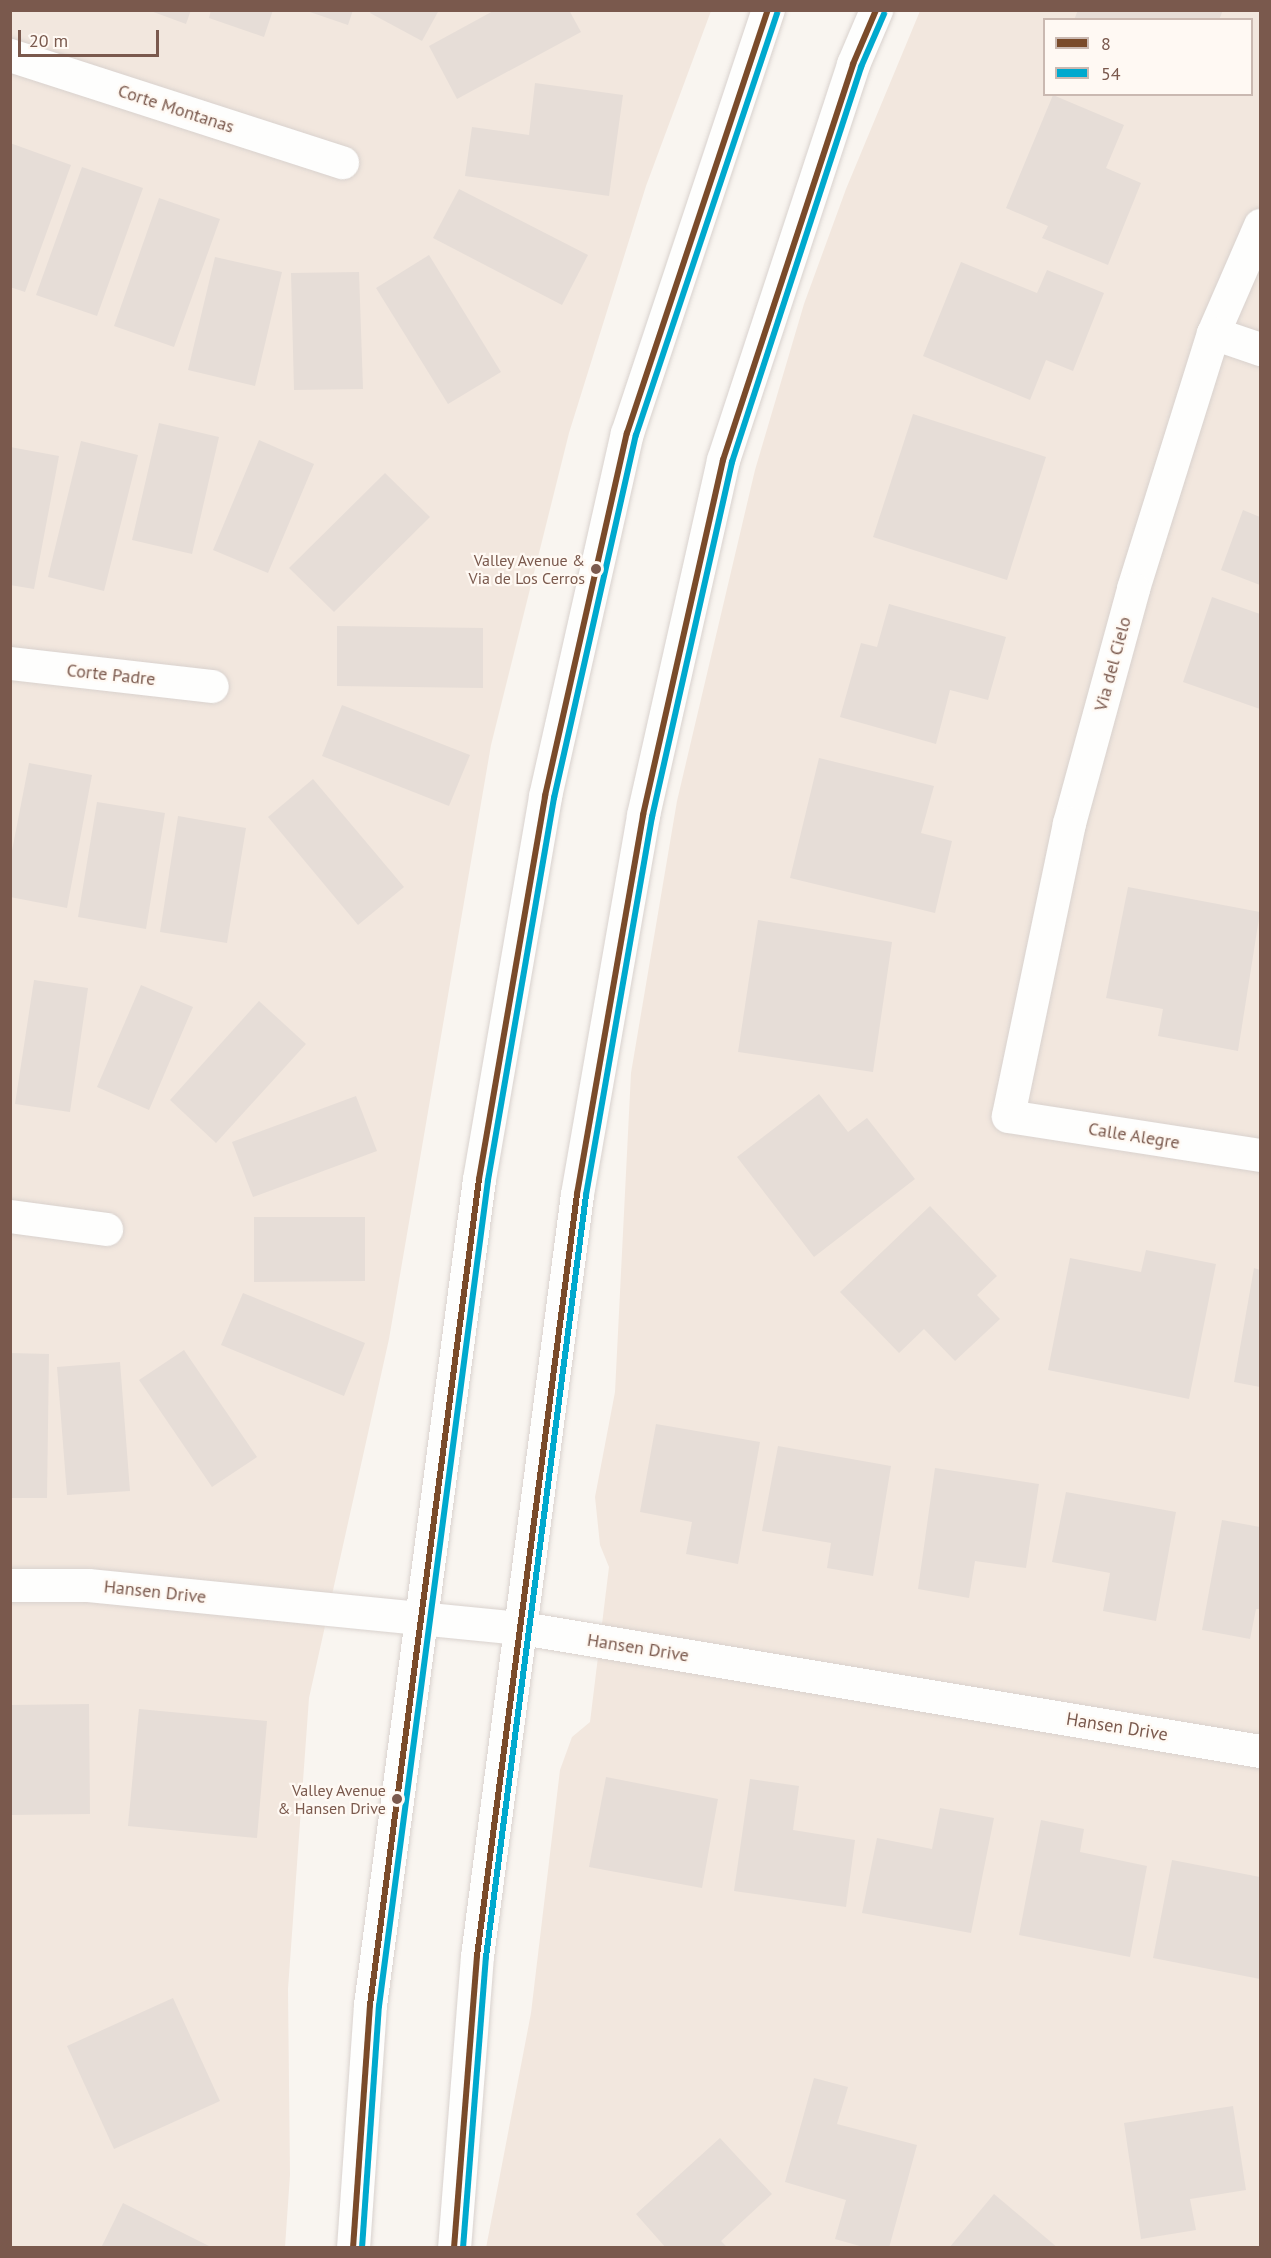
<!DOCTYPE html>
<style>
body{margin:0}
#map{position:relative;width:1271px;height:2258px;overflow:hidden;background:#f9f5f0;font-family:"PT Sans",sans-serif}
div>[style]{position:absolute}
.residential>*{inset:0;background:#f2e7de}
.building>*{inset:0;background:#e6ddd7}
.roads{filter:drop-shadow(0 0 2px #d9d2ce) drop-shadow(0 0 2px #d9d2ce)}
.minor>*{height:33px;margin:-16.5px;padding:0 16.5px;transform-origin:16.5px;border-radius:16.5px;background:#fefefd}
.secondary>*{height:33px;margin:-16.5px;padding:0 16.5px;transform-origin:16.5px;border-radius:16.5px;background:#fefefd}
.bus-1>*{height:6px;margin:-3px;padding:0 3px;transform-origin:3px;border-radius:3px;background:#7a4b2a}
.bus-2>*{height:6px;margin:-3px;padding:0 3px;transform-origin:3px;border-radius:3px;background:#00a9ce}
.dots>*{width:16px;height:16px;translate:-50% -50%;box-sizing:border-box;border:3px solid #fff9f3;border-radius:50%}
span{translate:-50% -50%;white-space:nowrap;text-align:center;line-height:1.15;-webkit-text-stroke:4.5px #fff9f3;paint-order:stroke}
.bus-label{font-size:16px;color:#7a594d}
.right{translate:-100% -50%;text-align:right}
.street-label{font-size:18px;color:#7a594d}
.frame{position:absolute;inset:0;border:12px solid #7a594d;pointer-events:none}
.legend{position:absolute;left:1043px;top:18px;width:210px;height:78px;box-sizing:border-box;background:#fff9f3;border:2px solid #cab9b1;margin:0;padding:8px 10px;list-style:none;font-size:18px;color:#7a594d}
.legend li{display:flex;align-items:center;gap:12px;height:30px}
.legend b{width:30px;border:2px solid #cab9b1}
.scale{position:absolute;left:18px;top:30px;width:141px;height:27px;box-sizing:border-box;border:3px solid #7a594d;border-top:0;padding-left:8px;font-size:18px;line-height:21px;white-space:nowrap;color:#7a594d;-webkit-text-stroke:4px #fff9f3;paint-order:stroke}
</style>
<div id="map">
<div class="residential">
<i style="clip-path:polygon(11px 11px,711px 11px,646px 186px,569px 433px,491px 745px,389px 1339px,309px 1698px,288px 1989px,290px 2175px,285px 2247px,11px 2248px)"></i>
<i style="clip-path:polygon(evenodd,920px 11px,1260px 11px,1260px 2247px,486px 2248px,531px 2013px,560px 1770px,572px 1737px,590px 1722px,609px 1567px,600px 1545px,595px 1497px,615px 1392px,631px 1073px,677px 801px,755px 470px,804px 304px,846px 189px,920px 11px,1044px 20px,1252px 20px,1252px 94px,1044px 94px,1044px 20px)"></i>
</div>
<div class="building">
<i style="clip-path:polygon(148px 10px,191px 10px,186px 24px)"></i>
<i style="clip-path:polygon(211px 10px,273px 10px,264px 37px,209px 18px)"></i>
<i style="clip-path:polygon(304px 10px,353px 10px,348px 25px)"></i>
<i style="clip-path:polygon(372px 10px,439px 10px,422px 41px,370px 13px)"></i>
<i style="clip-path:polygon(495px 10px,569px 10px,581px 32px,457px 99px,429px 46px)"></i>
<i style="clip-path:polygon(1078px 10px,1223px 10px,1219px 20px,1074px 20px)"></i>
<i style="clip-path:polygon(535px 83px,623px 95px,609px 196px,465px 176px,472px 127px,529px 135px)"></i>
<i style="clip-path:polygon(1053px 95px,1124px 125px,1106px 168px,1141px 183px,1108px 265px,1042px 238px,1048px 226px,1006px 208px)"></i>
<i style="clip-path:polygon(10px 143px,71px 165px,25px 292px,10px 287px)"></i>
<i style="clip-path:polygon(82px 167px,143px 188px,97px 316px,36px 295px)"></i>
<i style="clip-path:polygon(459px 189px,588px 255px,562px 305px,433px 238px)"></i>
<i style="clip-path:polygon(159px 198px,220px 219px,174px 347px,114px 326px)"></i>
<i style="clip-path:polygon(429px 255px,501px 372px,448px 404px,376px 288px)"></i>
<i style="clip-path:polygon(215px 257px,282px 272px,255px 386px,188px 370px)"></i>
<i style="clip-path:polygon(961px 262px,1037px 293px,1047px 270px,1104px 293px,1073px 371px,1046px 360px,1030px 400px,923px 356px)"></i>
<i style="clip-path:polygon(359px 272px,363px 389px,294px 390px,291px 273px)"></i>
<i style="clip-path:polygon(913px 414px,1046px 457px,1007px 580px,873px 537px)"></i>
<i style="clip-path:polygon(159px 423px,219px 437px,192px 554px,132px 540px)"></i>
<i style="clip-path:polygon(259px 440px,314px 464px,268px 573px,213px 550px)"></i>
<i style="clip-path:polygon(81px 441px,138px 455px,104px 591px,48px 577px)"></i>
<i style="clip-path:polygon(10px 447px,59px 456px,34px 589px,10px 585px)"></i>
<i style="clip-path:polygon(385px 473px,430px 517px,334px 612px,289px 568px)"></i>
<i style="clip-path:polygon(1243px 510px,1260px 517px,1260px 585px,1221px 570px)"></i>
<i style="clip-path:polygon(1212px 597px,1260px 614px,1260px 709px,1183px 682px)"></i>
<i style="clip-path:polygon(889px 604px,1006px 637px,988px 700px,950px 690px,936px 744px,840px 717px,861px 643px,877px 647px)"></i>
<i style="clip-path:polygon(337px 626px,483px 628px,483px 688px,337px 686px)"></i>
<i style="clip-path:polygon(342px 705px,470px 755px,449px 806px,322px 756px)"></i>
<i style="clip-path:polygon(819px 758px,934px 786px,921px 833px,952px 841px,935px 913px,790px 878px)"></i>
<i style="clip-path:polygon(29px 763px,92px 775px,67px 908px,10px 897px,10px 861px)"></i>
<i style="clip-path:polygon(313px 779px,404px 887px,358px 925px,268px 817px)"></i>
<i style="clip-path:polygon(97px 802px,165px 813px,146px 929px,78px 917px)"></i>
<i style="clip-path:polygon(178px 816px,246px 828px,227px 943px,160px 932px)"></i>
<i style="clip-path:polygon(1128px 887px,1260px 912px,1238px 1051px,1158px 1036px,1163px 1009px,1106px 998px)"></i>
<i style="clip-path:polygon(758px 920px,892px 942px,873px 1072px,738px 1052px)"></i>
<i style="clip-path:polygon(34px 980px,88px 988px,70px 1112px,15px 1104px)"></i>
<i style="clip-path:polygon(141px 985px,193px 1007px,149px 1110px,97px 1087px)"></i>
<i style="clip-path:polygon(259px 1001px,306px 1044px,216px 1143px,170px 1100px)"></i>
<i style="clip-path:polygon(819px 1094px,848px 1132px,867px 1118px,915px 1179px,814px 1257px,737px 1157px)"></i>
<i style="clip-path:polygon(356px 1096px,377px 1151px,253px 1197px,232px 1142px)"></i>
<i style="clip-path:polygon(930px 1206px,997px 1276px,977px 1295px,1000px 1319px,955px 1361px,924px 1329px,899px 1353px,840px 1292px)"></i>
<i style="clip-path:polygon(254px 1217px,365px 1217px,365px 1281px,254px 1282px)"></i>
<i style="clip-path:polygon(1146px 1250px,1216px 1264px,1189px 1399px,1048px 1370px,1070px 1258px,1141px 1272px)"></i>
<i style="clip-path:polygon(1254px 1268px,1260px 1270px,1260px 1387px,1234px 1382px)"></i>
<i style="clip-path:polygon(243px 1293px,365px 1343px,344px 1396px,221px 1345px)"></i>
<i style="clip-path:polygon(184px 1350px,257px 1457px,212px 1487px,139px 1380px)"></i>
<i style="clip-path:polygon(10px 1353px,49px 1354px,47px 1498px,10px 1498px)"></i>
<i style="clip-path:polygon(120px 1362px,130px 1491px,67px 1495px,57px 1367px)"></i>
<i style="clip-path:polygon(656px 1424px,760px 1442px,738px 1564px,686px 1554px,692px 1522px,640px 1512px)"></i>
<i style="clip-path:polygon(778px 1446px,891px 1466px,873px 1576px,827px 1568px,831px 1543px,762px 1531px)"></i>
<i style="clip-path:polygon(935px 1468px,1039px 1484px,1026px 1568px,975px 1561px,969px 1598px,918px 1589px)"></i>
<i style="clip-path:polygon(1066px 1492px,1176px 1512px,1156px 1621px,1103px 1611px,1110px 1573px,1052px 1562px)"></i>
<i style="clip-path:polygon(1222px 1520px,1260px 1527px,1260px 1609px,1256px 1609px,1250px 1639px,1202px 1630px)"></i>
<i style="clip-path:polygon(89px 1704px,90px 1814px,10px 1815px,10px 1705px)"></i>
<i style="clip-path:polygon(139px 1709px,267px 1721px,257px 1838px,128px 1826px)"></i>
<i style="clip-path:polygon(606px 1777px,718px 1799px,702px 1888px,589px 1867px)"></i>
<i style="clip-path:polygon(750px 1779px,799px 1786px,793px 1830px,855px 1840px,846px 1907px,734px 1891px)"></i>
<i style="clip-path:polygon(940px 1808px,994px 1818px,971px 1933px,862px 1913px,877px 1838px,932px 1849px)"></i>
<i style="clip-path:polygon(1041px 1820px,1084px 1829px,1080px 1852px,1147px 1866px,1130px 1957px,1019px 1935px)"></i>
<i style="clip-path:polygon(1172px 1860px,1260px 1877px,1260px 1979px,1153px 1958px)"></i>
<i style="clip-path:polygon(173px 1998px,220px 2101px,114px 2149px,67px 2046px)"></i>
<i style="clip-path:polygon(814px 2078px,848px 2087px,837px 2124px,917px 2145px,889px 2248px,867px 2248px,835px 2239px,846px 2200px,785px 2182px)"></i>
<i style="clip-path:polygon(1233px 2106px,1246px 2190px,1190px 2199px,1196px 2230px,1141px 2239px,1124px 2123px)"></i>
<i style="clip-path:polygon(720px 2138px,772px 2194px,721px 2241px,728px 2248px,666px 2248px,636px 2214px)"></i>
<i style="clip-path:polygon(994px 2194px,1058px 2248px,949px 2248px)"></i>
<i style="clip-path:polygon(123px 2203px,213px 2248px,101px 2248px)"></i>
</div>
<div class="roads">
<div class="minor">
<i style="left:10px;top:55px;width:349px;rotate:17.9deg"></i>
<i style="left:1260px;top:225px;width:118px;rotate:113.5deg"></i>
<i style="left:1213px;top:333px;width:268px;rotate:107.4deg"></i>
<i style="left:1133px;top:589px;width:243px;rotate:105.3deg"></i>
<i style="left:1069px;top:823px;width:299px;rotate:101.8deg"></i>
<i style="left:1008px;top:1116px;width:255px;rotate:8.8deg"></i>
<i style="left:1213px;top:333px;width:50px;rotate:18.8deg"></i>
<i style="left:10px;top:663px;width:203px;rotate:6.5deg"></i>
<i style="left:10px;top:1216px;width:97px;rotate:7.7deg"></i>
<i style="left:10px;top:1585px;width:78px"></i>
<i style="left:88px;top:1585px;width:436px;rotate:5.7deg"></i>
<i style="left:522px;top:1628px;width:748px;rotate:9.46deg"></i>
</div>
<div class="secondary">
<i style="left:353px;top:2248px;width:244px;rotate:-86deg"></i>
<i style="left:370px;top:2005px;width:833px;rotate:-82.48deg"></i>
<i style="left:479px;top:1179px;width:389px;rotate:-80.2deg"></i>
<i style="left:545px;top:796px;width:372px;rotate:-77.3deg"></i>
<i style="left:627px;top:433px;width:446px;rotate:-71.6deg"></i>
<i style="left:454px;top:2248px;width:293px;rotate:-85.5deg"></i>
<i style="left:477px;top:1956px;width:769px;rotate:-82.52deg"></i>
<i style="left:577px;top:1194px;width:385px;rotate:-80.1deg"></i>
<i style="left:643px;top:815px;width:364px;rotate:-77.3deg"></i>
<i style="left:723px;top:460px;width:417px;rotate:-71.8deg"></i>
<i style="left:853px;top:64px;width:59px;rotate:-66.9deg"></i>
</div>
</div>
<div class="bus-1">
<i style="left:353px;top:2248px;width:244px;rotate:-86deg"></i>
<i style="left:370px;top:2005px;width:833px;rotate:-82.48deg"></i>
<i style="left:479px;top:1179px;width:389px;rotate:-80.2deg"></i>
<i style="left:545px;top:796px;width:372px;rotate:-77.3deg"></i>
<i style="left:627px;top:433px;width:446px;rotate:-71.6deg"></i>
<i style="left:454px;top:2248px;width:293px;rotate:-85.5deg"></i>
<i style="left:477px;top:1956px;width:769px;rotate:-82.52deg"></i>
<i style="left:577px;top:1194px;width:385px;rotate:-80.1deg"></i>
<i style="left:643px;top:815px;width:364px;rotate:-77.3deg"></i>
<i style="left:723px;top:460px;width:417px;rotate:-71.8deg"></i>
<i style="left:853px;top:64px;width:59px;rotate:-66.9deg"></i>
</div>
<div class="bus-2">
<i style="left:362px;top:2248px;width:243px;rotate:-86deg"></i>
<i style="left:379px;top:2006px;width:833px;rotate:-82.48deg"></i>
<i style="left:488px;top:1180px;width:388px;rotate:-80.2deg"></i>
<i style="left:554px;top:798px;width:372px;rotate:-77.3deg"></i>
<i style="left:636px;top:435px;width:445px;rotate:-71.5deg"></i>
<i style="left:463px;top:2248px;width:292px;rotate:-85.5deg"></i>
<i style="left:486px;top:1957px;width:769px;rotate:-82.52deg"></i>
<i style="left:586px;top:1195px;width:384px;rotate:-80.1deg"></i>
<i style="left:652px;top:817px;width:364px;rotate:-77.3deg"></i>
<i style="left:732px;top:462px;width:416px;rotate:-71.9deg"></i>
<i style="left:861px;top:67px;width:58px;rotate:-66.5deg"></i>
</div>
<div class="dots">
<i style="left:596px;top:569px;background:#7a594d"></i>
<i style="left:397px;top:1799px;background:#7a594d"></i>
</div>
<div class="bus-label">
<span class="right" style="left:585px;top:569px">Valley Avenue &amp;<br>Via de Los Cerros</span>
<span class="right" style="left:386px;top:1799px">Valley Avenue<br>&amp; Hansen Drive</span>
</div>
<div class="street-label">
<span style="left:176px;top:109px;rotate:18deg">Corte Montanas</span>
<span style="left:1113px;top:664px;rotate:-75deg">Via del Cielo</span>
<span style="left:111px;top:675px;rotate:6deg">Corte Padre</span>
<span style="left:1134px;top:1136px;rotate:9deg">Calle Alegre</span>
<span style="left:155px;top:1592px;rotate:6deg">Hansen Drive</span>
<span style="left:638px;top:1648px;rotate:9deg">Hansen Drive</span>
<span style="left:1117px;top:1727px;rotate:9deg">Hansen Drive</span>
</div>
<div class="frame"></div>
<ul class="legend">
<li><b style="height:8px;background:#7a4b2a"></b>8</li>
<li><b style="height:8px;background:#00a9ce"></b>54</li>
</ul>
<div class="scale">20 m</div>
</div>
